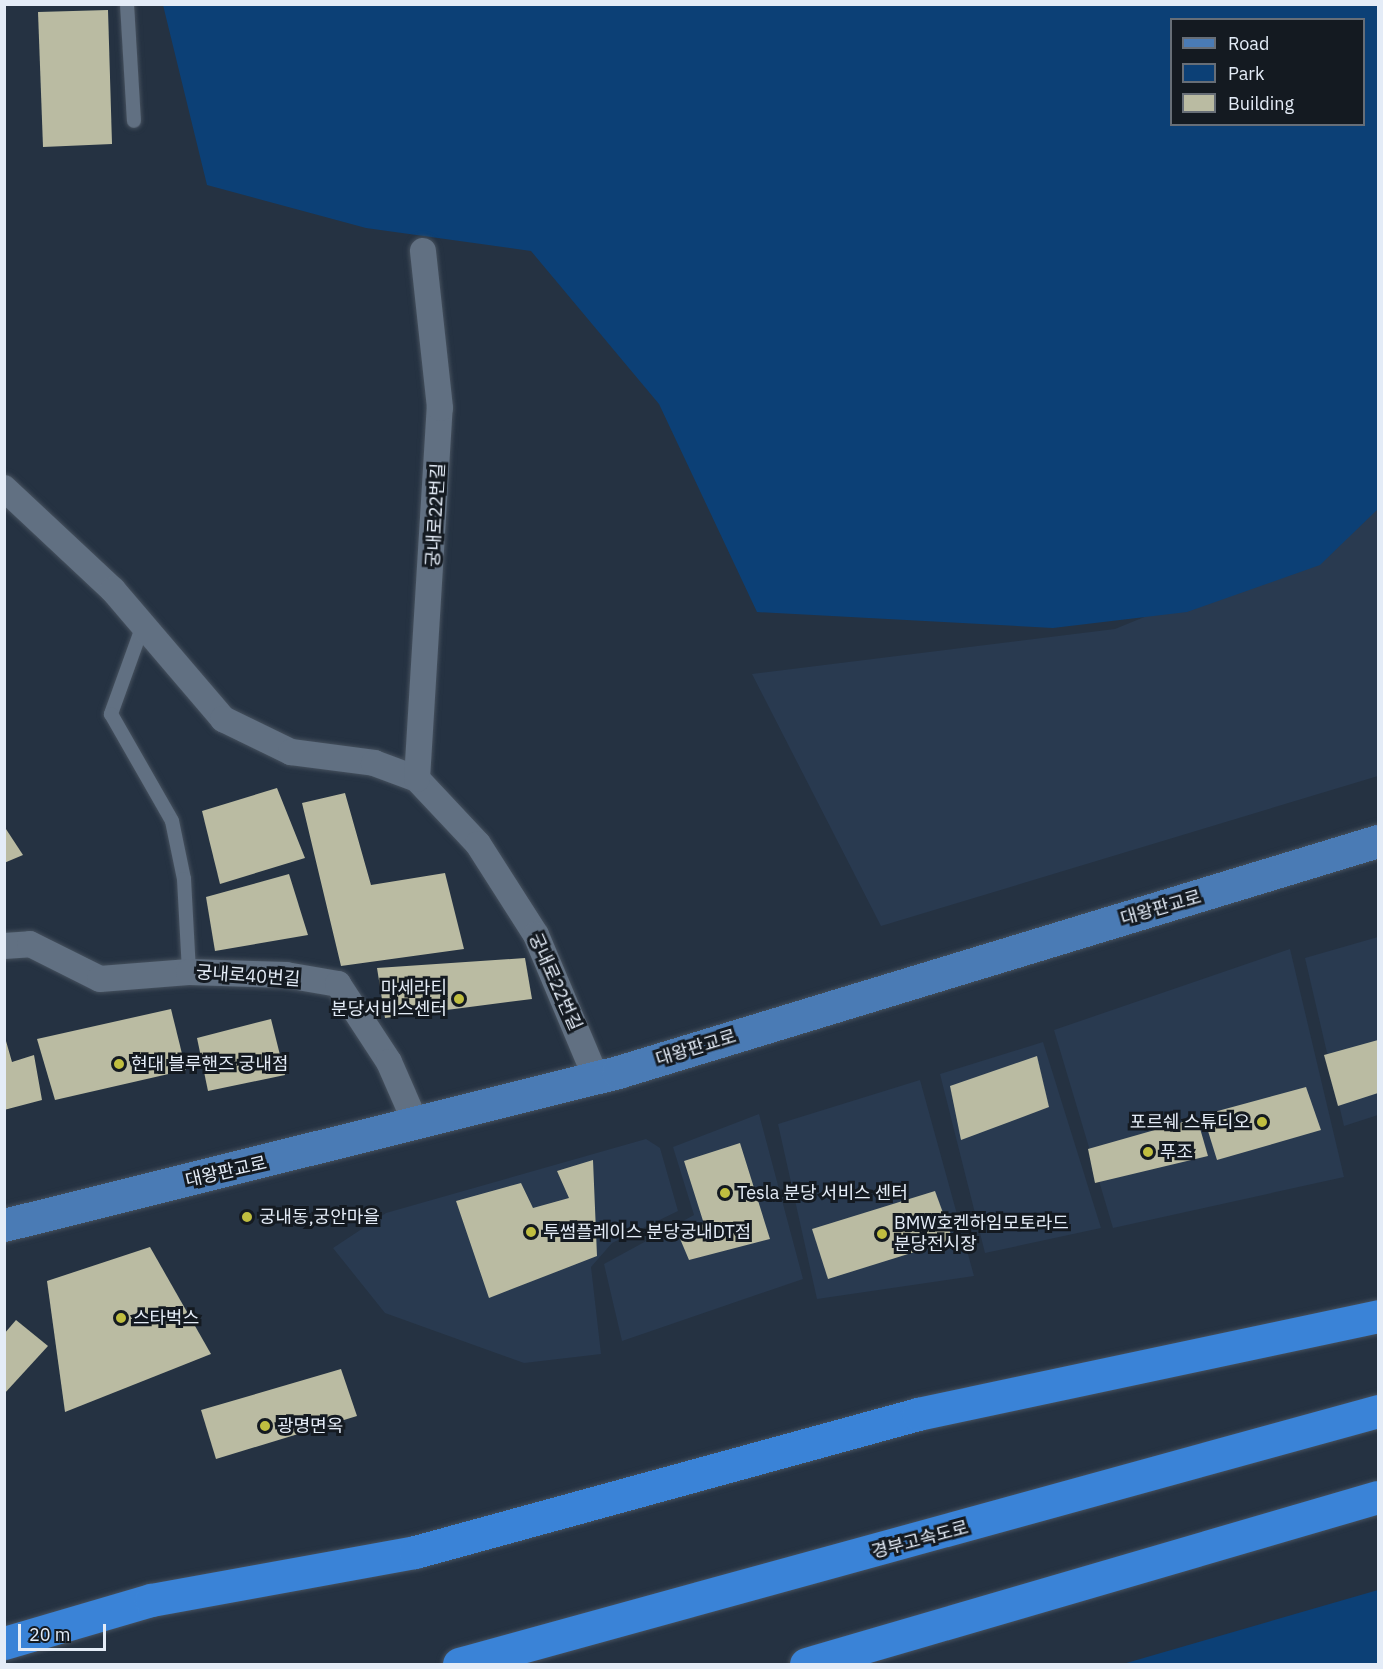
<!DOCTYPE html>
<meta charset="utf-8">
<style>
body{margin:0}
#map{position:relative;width:1383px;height:1669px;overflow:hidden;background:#253242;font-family:"IBM Plex Sans","Noto Sans KR",sans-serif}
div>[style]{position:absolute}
.built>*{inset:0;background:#293a50}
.green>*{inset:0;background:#0c4076}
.building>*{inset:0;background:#babba2}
.roads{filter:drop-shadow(0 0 2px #46515e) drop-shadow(0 0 2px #46515e)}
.service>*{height:14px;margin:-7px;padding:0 7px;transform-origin:7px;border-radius:7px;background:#617082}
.minor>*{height:26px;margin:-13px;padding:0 13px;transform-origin:13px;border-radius:13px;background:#617082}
.primary>*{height:33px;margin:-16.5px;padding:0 16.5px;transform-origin:16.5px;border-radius:16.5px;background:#4a7bb5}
.motorway>*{height:33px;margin:-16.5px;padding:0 16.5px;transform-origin:16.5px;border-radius:16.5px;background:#3a83d7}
.dots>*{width:16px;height:16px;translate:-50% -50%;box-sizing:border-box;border:3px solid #141a21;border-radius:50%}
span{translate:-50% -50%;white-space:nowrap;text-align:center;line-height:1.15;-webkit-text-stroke:6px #141a21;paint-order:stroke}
.street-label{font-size:18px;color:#e4ecf7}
.poi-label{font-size:18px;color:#e4ecf7}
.right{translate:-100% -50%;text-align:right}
.left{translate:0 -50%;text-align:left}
.frame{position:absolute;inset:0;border:6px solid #e4ecf7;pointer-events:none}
.legend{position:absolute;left:1170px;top:18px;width:195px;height:108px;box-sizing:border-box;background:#141a21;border:2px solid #676e77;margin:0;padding:8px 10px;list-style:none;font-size:18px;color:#e4ecf7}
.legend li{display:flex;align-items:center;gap:12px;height:30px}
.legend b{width:30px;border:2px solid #676e77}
.scale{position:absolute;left:18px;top:1624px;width:88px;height:27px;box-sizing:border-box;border:3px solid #e4ecf7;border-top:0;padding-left:8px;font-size:18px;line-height:21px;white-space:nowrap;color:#e4ecf7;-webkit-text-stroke:4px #141a21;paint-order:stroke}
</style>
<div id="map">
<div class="built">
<i style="clip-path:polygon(1378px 490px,1378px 776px,881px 926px,752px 674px,1115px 629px,1291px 557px)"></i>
<i style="clip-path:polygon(1378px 937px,1378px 1115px,1344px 1126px,1305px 958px)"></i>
<i style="clip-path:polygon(1290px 949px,1344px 1177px,1113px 1228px,1054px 1030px)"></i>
<i style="clip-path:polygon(1043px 1042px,1101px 1228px,985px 1253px,940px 1074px)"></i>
<i style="clip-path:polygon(920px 1080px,974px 1276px,817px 1299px,778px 1124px)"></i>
<i style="clip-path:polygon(759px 1114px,803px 1279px,622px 1341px,604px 1264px,694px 1215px,673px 1147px)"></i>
<i style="clip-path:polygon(646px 1139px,660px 1148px,678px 1211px,612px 1243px,591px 1267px,601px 1354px,524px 1363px,385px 1313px,333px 1248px,386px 1213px)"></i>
</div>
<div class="green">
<i style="clip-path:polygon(evenodd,163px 5px,1378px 5px,1378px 509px,1320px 565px,1187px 612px,1053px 628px,757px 612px,659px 404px,531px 251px,366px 228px,207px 185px,163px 5px,1172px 20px,1364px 20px,1364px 124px,1172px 124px,1172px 20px)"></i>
<i style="clip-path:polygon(1378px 1590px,1378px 1664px,1123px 1664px)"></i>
</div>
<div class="building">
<i style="clip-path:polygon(108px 10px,112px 144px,43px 147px,38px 12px)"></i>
<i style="clip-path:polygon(277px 788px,305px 858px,220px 884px,202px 811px)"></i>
<i style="clip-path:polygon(345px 793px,371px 885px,445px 873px,464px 949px,341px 966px,302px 803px)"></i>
<i style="clip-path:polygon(4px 826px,23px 855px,4px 863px)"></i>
<i style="clip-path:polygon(289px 874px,308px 935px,215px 951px,206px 897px)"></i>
<i style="clip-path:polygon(525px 958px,532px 999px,385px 1018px,377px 968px)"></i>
<i style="clip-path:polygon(171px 1009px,186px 1070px,55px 1100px,37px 1039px)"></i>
<i style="clip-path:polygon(271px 1019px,285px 1075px,208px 1091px,197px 1038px)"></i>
<i style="clip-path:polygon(4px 1034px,12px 1062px,34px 1055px,42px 1100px,4px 1110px)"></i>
<i style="clip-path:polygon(1378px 1040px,1378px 1093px,1338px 1106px,1324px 1055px)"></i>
<i style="clip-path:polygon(1037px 1056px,1049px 1107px,961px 1140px,950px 1086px)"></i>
<i style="clip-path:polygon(1306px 1087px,1321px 1130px,1217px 1160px,1203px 1115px)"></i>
<i style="clip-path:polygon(1197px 1118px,1208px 1156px,1095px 1183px,1088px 1149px)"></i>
<i style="clip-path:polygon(740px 1143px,770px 1239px,689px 1260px,678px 1234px,704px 1224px,684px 1161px)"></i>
<i style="clip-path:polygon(593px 1160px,597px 1256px,489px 1298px,456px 1201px,521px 1183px,533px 1208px,569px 1198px,557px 1171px)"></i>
<i style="clip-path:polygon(935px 1191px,953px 1240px,828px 1279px,812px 1229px)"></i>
<i style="clip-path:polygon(150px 1247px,211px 1354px,65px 1412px,47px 1281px)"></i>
<i style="clip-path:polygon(16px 1320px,48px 1346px,4px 1394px,4px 1334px)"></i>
<i style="clip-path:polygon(341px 1369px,357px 1416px,216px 1459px,201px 1410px)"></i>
</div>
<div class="roads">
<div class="service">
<i style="left:127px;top:4px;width:117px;rotate:86.6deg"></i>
<i style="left:143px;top:625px;width:95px;rotate:109.8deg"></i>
<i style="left:111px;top:714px;width:123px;rotate:60.3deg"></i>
<i style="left:172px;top:821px;width:59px;rotate:78.3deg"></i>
<i style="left:184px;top:879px;width:93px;rotate:86.9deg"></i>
</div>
<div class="minor">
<i style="left:4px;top:488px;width:149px;rotate:43.1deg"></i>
<i style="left:113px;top:590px;width:170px;rotate:49.5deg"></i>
<i style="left:223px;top:719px;width:76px;rotate:25.9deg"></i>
<i style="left:291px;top:752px;width:84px;rotate:7.5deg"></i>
<i style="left:374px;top:763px;width:46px;rotate:20.4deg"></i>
<i style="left:417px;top:779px;width:89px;rotate:46.8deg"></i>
<i style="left:478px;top:844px;width:108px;rotate:57.5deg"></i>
<i style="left:536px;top:935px;width:155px;rotate:67.2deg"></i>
<i style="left:417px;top:779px;width:372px;rotate:-86.5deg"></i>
<i style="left:440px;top:408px;width:158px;rotate:-96.2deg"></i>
<i style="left:4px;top:946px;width:26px;rotate:-4deg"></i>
<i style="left:30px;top:944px;width:78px;rotate:26.6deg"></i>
<i style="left:100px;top:979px;width:89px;rotate:-4.5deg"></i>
<i style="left:189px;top:972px;width:97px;rotate:1.8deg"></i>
<i style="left:286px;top:975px;width:53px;rotate:9.8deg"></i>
<i style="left:338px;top:984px;width:93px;rotate:56.8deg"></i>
<i style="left:389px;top:1062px;width:70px;rotate:66.4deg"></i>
</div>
<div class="primary">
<i style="left:4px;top:1225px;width:633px;rotate:-13.99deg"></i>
<i style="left:618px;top:1072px;width:794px;rotate:-16.91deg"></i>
</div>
<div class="motorway">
<i style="left:4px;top:1643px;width:153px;rotate:-16.3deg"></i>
<i style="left:151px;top:1600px;width:268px;rotate:-10.3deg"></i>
<i style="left:415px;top:1552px;width:522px;rotate:-15.34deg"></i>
<i style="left:918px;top:1414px;width:470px;rotate:-12deg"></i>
<i style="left:459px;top:1664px;width:953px;rotate:-15.39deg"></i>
<i style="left:806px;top:1664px;width:596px;rotate:-16.28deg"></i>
</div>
</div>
<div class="dots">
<i style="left:459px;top:999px;background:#c0be40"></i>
<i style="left:119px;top:1064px;background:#c0be40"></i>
<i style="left:1262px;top:1122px;background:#c0be40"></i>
<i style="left:1148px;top:1152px;background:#c0be40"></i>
<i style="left:725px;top:1193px;background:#c0be40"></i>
<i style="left:247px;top:1217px;background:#c0be40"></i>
<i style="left:531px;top:1232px;background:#c0be40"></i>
<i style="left:882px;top:1234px;background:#c0be40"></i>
<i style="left:121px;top:1318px;background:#c0be40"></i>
<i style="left:265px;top:1426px;background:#c0be40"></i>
</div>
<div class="street-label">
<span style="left:436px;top:515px;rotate:-87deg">궁내로22번길</span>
<span style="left:1161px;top:908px;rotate:-16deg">대왕판교로</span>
<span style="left:248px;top:976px;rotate:4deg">궁내로40번길</span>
<span style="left:555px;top:982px;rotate:66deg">궁내로22번길</span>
<span style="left:696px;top:1048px;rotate:-17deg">대왕판교로</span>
<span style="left:226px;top:1172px;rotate:-13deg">대왕판교로</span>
<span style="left:920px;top:1540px;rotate:-15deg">경부고속도로</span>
</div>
<div class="poi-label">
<span class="right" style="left:447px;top:999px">마세라티<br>분당서비스센터</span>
<span class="left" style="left:131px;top:1064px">현대 블루핸즈 궁내점</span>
<span class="right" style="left:1250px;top:1122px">포르쉐 스튜디오</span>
<span class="left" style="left:1160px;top:1152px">푸조</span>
<span class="left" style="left:737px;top:1193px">Tesla 분당 서비스 센터</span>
<span class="left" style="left:259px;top:1217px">궁내동,궁안마을</span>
<span class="left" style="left:894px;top:1234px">BMW호켄하임모토라드<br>분당전시장</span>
<span class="left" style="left:543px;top:1232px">투썸플레이스 분당궁내DT점</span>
<span class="left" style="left:133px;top:1318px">스타벅스</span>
<span class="left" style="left:277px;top:1426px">광명면옥</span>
</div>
<div class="frame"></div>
<ul class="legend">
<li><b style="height:8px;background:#4a7bb5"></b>Road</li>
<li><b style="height:16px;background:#0c4076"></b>Park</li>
<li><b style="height:16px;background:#babba2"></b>Building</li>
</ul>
<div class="scale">20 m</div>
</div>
